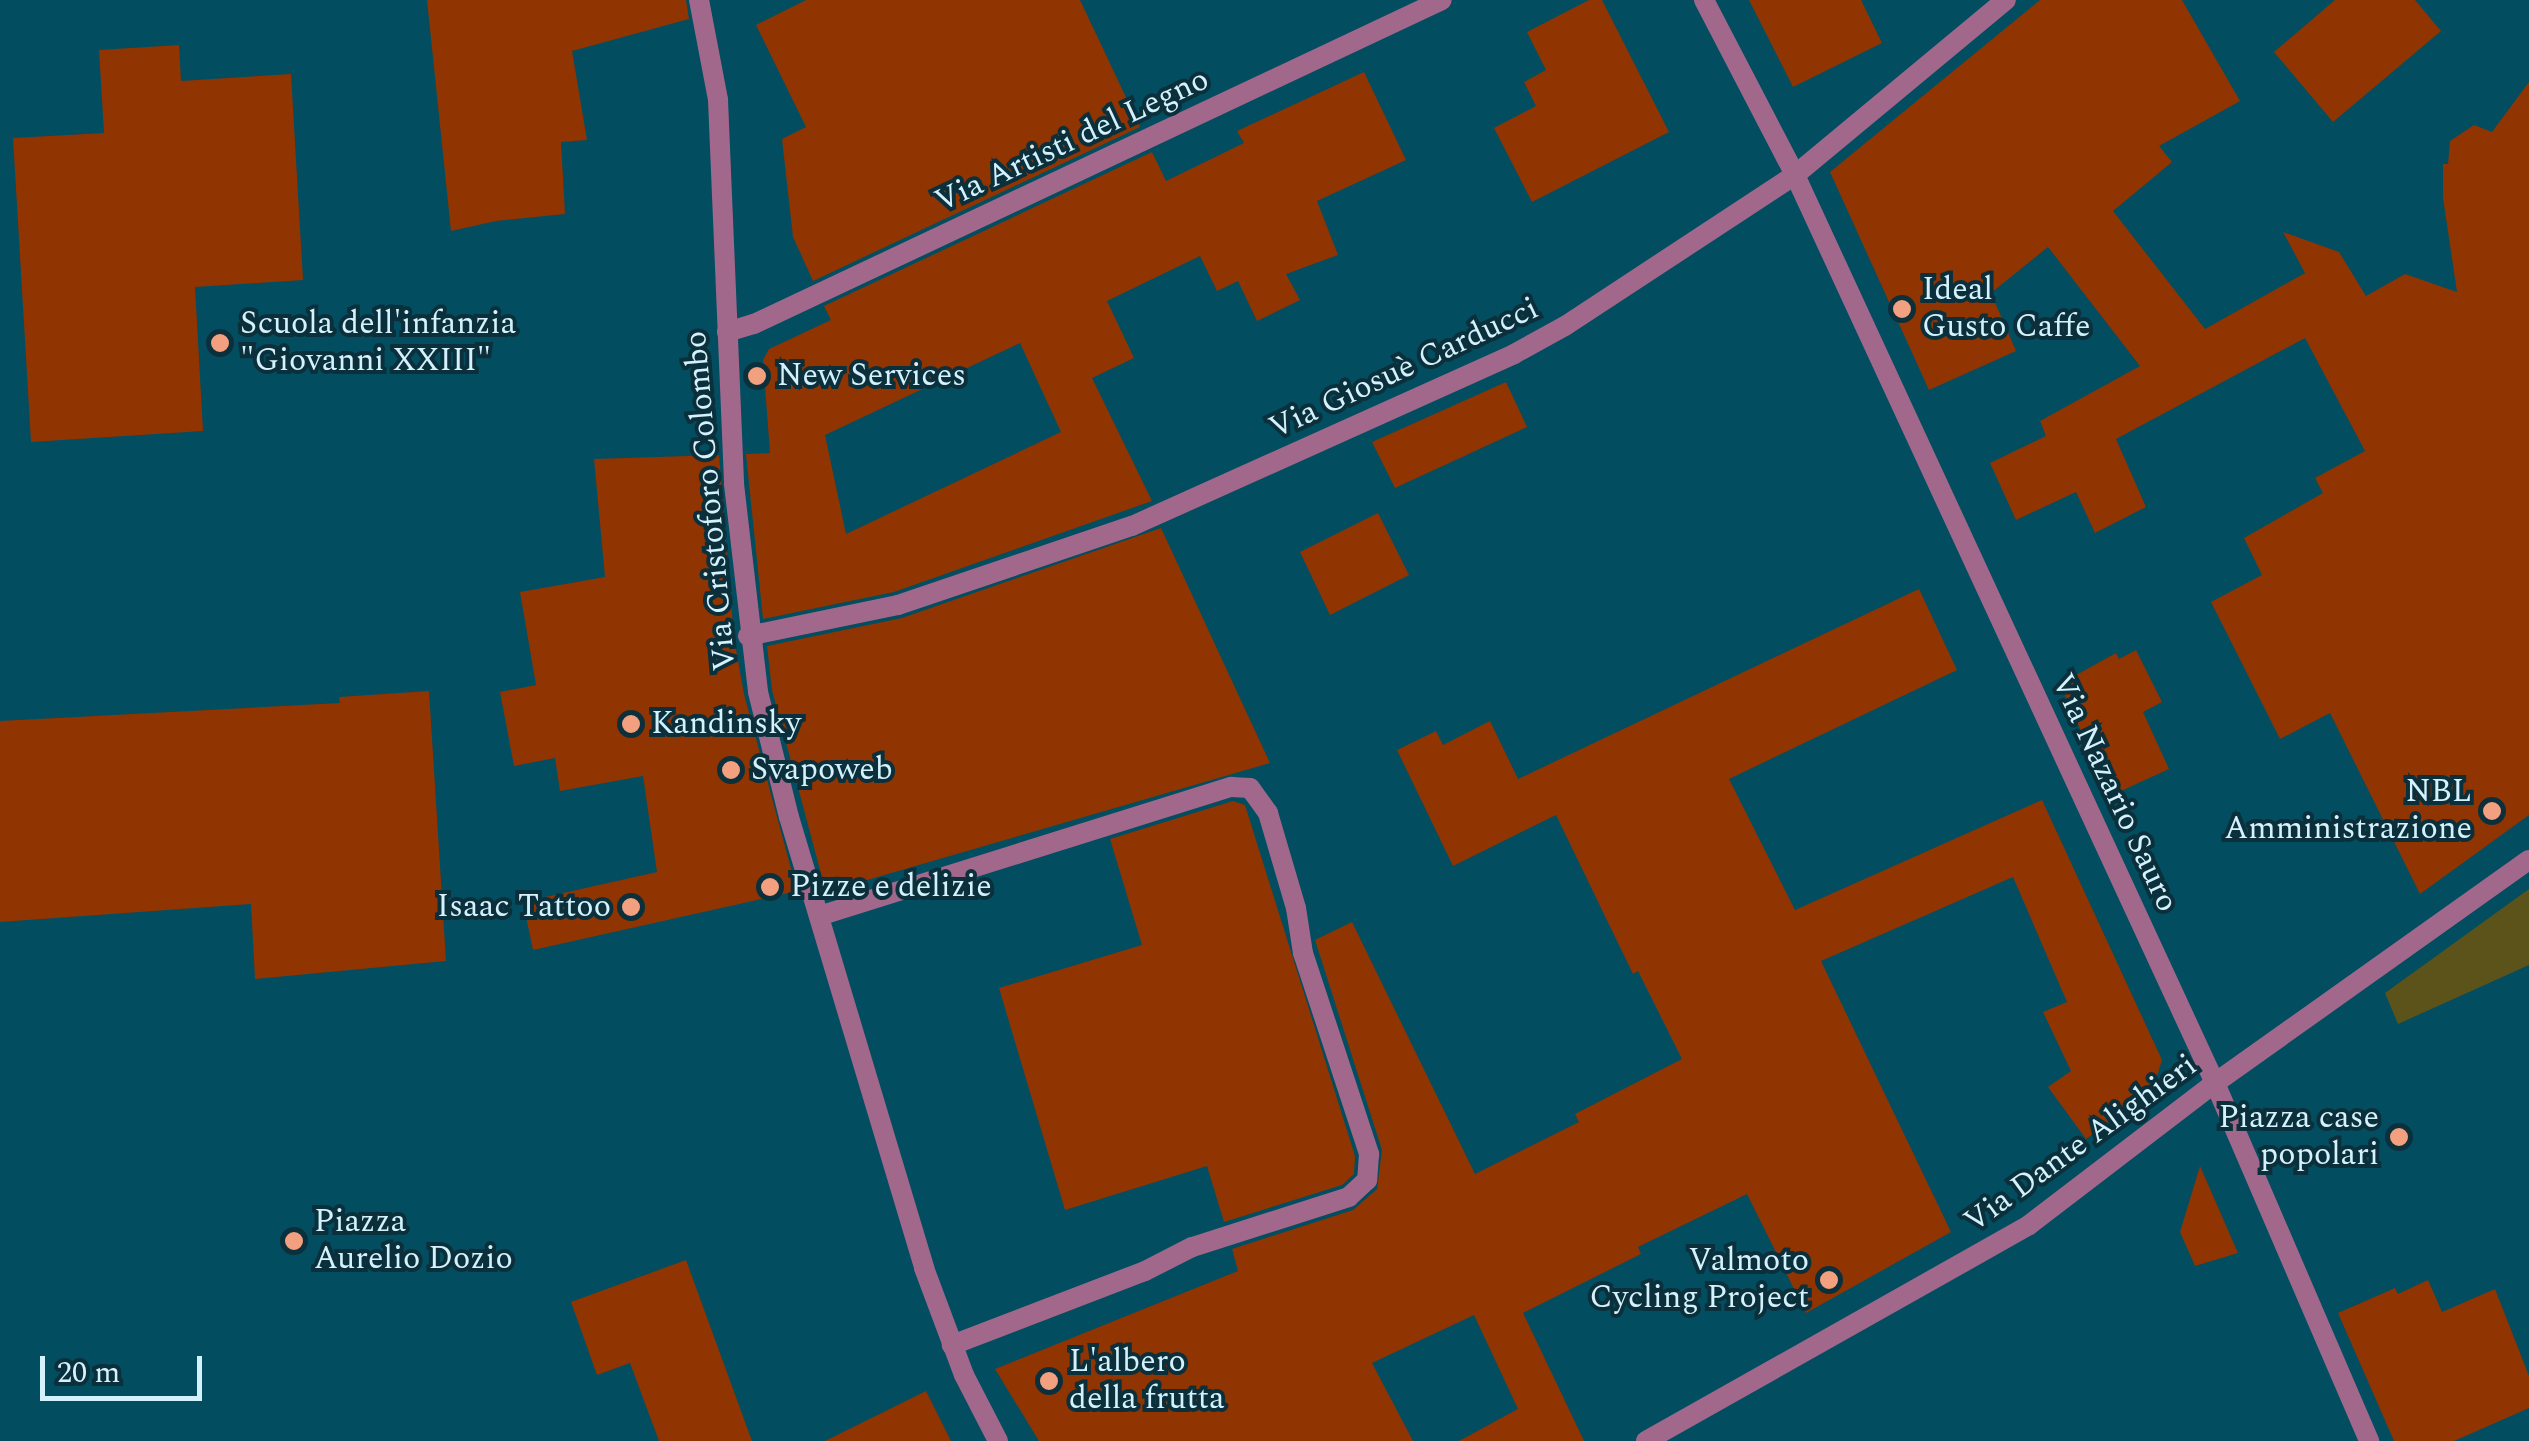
<!DOCTYPE html>
<meta charset="utf-8">
<style>
body{margin:0}
#map{position:relative;width:2529px;height:1441px;overflow:hidden;background:#024d60;font-family:Spectral,serif}
div>[style]{position:absolute}
.green>*{inset:0;background:#5b531a}
.building>*{inset:0;background:#903402}
.service>*{height:20px;margin:-10px;padding:0 10px;transform-origin:10px;border-radius:10px;background:#a1688c}
.minor>*{height:20px;margin:-10px;padding:0 10px;transform-origin:10px;border-radius:10px;background:#a1688c}
.dots>*{width:28px;height:28px;translate:-50% -50%;box-sizing:border-box;border:5px solid #0c303b;border-radius:50%}
span{translate:-50% -50%;white-space:nowrap;text-align:center;line-height:1.15;-webkit-text-stroke:8px #0c303b;paint-order:stroke}
.street-label{font-size:32px;color:#d3f2fd}
.poi-label{font-size:32px;color:#d3f2fd}
.left{translate:0 -50%;text-align:left}
.right{translate:-100% -50%;text-align:right}
.scale{position:absolute;left:40px;top:1356px;width:162px;height:45px;box-sizing:border-box;border:5px solid #d3f2fd;border-top:0;padding-left:12px;font-size:30px;line-height:35px;white-space:nowrap;color:#d3f2fd;-webkit-text-stroke:8px #0c303b;paint-order:stroke}
</style>
<div id="map">
<div class="green">
<i style="clip-path:polygon(2529px 889px,2529px 965px,2398px 1024px,2385px 993px)"></i>
</div>
<div class="building">
<i style="clip-path:polygon(427px 0,686px 0,689px 19px,572px 51px,587px 140px,561px 142px,565px 214px,496px 221px,451px 231px)"></i>
<i style="clip-path:polygon(806px 0,1080px 0,1140px 127px,813px 281px,793px 237px,782px 139px,806px 127px,756px 25px)"></i>
<i style="clip-path:polygon(1589px 0,1602px 0,1669px 132px,1532px 202px,1494px 128px,1536px 106px,1524px 82px,1546px 70px,1527px 32px)"></i>
<i style="clip-path:polygon(1749px 0,1861px 0,1882px 43px,1793px 87px)"></i>
<i style="clip-path:polygon(2040px 0,2182px 0,2240px 101px,2159px 146px,2172px 162px,2113px 211px,2205px 329px,2305px 273px,2283px 232px,2339px 252px,2366px 296px,2405px 274px,2457px 292px,2443px 198px,2443px 164px,2448px 164px,2450px 141px,2474px 125px,2492px 132px,2529px 82px,2529px 815px,2420px 894px,2330px 713px,2280px 739px,2211px 602px,2262px 575px,2244px 538px,2323px 493px,2315px 478px,2365px 451px,2305px 338px,2116px 439px,2146px 507px,2095px 533px,2076px 492px,2016px 520px,1990px 463px,2046px 436px,2040px 421px,2140px 366px,2048px 247px,1991px 293px,2016px 351px,1929px 390px,1830px 172px)"></i>
<i style="clip-path:polygon(2335px 0,2415px 0,2441px 31px,2333px 122px,2274px 52px)"></i>
<i style="clip-path:polygon(179px 45px,181px 81px,291px 74px,303px 280px,195px 287px,203px 431px,31px 442px,13px 138px,104px 133px,99px 50px)"></i>
<i style="clip-path:polygon(evenodd,1364px 72px,1406px 160px,1317px 201px,1338px 255px,1286px 274px,1300px 300px,1257px 321px,1238px 281px,1217px 291px,1200px 256px,1107px 301px,1134px 358px,1092px 378px,1152px 501px,894px 592px,763px 619px,746px 454px,770px 453px,763px 360px,769px 349px,831px 320px,824px 306px,1152px 152px,1166px 181px,1244px 143px,1237px 131px,1364px 72px,1020px 343px,1061px 432px,846px 534px,825px 435px,1020px 343px)"></i>
<i style="clip-path:polygon(1506px 382px,1527px 427px,1395px 488px,1372px 442px)"></i>
<i style="clip-path:polygon(719px 455px,734px 638px,744px 694px,797px 891px,533px 950px,523px 902px,657px 872px,643px 776px,560px 791px,555px 758px,514px 766px,500px 692px,536px 685px,520px 592px,605px 577px,594px 459px)"></i>
<i style="clip-path:polygon(1378px 513px,1409px 575px,1330px 615px,1300px 552px)"></i>
<i style="clip-path:polygon(1161px 528px,1270px 763px,843px 887px,842px 881px,824px 885px,772px 690px,767px 646px,902px 618px)"></i>
<i style="clip-path:polygon(1919px 589px,1957px 670px,1729px 779px,1795px 910px,2042px 800px,2162px 1060px,2153px 1089px,2086px 1139px,2048px 1087px,2071px 1071px,2043px 1012px,2067px 1002px,2013px 877px,1821px 961px,1951px 1232px,1806px 1313px,1747px 1194px,1638px 1247px,1641px 1254px,1523px 1313px,1584px 1441px,1459px 1441px,1518px 1409px,1474px 1315px,1372px 1363px,1413px 1441px,1039px 1441px,995px 1369px,1238px 1271px,1232px 1249px,1353px 1210px,1377px 1189px,1382px 1150px,1315px 940px,1352px 922px,1475px 1174px,1579px 1122px,1575px 1114px,1682px 1059px,1638px 971px,1633px 974px,1556px 815px,1453px 866px,1397px 750px,1436px 731px,1443px 745px,1490px 721px,1518px 779px)"></i>
<i style="clip-path:polygon(2136px 650px,2162px 702px,2143px 712px,2169px 769px,2110px 796px,2060px 684px,2116px 653px,2119px 659px)"></i>
<i style="clip-path:polygon(429px 691px,446px 961px,255px 979px,251px 904px,0 922px,0 721px,340px 703px,339px 697px)"></i>
<i style="clip-path:polygon(1233px 801px,1245px 805px,1355px 1156px,1354px 1174px,1342px 1185px,1224px 1222px,1207px 1166px,1065px 1210px,999px 988px,1142px 945px,1110px 839px)"></i>
<i style="clip-path:polygon(2200px 1166px,2238px 1253px,2195px 1266px,2180px 1232px)"></i>
<i style="clip-path:polygon(686px 1260px,752px 1441px,659px 1441px,630px 1363px,597px 1375px,571px 1302px)"></i>
<i style="clip-path:polygon(2428px 1280px,2442px 1312px,2495px 1289px,2529px 1376px,2529px 1408px,2454px 1441px,2394px 1441px,2338px 1313px,2395px 1288px,2398px 1294px)"></i>
<i style="clip-path:polygon(926px 1391px,951px 1441px,825px 1441px)"></i>
</div>
<div class="service">
<i style="left:819px;top:916px;width:432px;rotate:-17.4deg"></i>
<i style="left:1231px;top:787px;width:19px;rotate:3deg"></i>
<i style="left:1250px;top:788px;width:31px;rotate:54deg"></i>
<i style="left:1268px;top:813px;width:99px;rotate:73.6deg"></i>
<i style="left:1296px;top:908px;width:46px;rotate:81.2deg"></i>
<i style="left:1303px;top:953px;width:212px;rotate:71.8deg"></i>
<i style="left:1369px;top:1154px;width:26px;rotate:94deg"></i>
<i style="left:1367px;top:1180px;width:25px;rotate:137deg"></i>
<i style="left:1349px;top:1197px;width:165px;rotate:162.3deg"></i>
<i style="left:1192px;top:1247px;width:53px;rotate:152.9deg"></i>
<i style="left:1145px;top:1271px;width:207px;rotate:159deg"></i>
</div>
<div class="minor">
<i style="left:699px;top:0;width:102px;rotate:79.2deg"></i>
<i style="left:718px;top:100px;width:384px;rotate:87.6deg"></i>
<i style="left:734px;top:484px;width:209px;rotate:83.4deg"></i>
<i style="left:758px;top:692px;width:129px;rotate:76.1deg"></i>
<i style="left:789px;top:817px;width:471px;rotate:73.3deg"></i>
<i style="left:924px;top:1268px;width:114px;rotate:69.5deg"></i>
<i style="left:964px;top:1375px;width:74px;rotate:62.7deg"></i>
<i style="left:1704px;top:0;width:197px;rotate:62.5deg"></i>
<i style="left:1795px;top:175px;width:1000px;rotate:65.18deg"></i>
<i style="left:2215px;top:1083px;width:390px;rotate:66.7deg"></i>
<i style="left:727px;top:332px;width:28px;rotate:-17deg"></i>
<i style="left:754px;top:324px;width:760px;rotate:-25.22deg"></i>
<i style="left:748px;top:636px;width:153px;rotate:-11.7deg"></i>
<i style="left:898px;top:605px;width:247px;rotate:-18.7deg"></i>
<i style="left:1132px;top:526px;width:419px;rotate:-24.2deg"></i>
<i style="left:1514px;top:354px;width:58px;rotate:-28.8deg"></i>
<i style="left:1565px;top:326px;width:275px;rotate:-33.3deg"></i>
<i style="left:1795px;top:175px;width:274px;rotate:-39.7deg"></i>
<i style="left:1646px;top:1441px;width:440px;rotate:-29.4deg"></i>
<i style="left:2029px;top:1225px;width:234px;rotate:-37.4deg"></i>
<i style="left:2215px;top:1083px;width:385px;rotate:-35.4deg"></i>
</div>
<div class="dots">
<i style="left:1902px;top:309px;background:#f2a080"></i>
<i style="left:220px;top:343px;background:#f2a080"></i>
<i style="left:757px;top:376px;background:#f2a080"></i>
<i style="left:631px;top:724px;background:#f2a080"></i>
<i style="left:731px;top:770px;background:#f2a080"></i>
<i style="left:2492px;top:811px;background:#f2a080"></i>
<i style="left:770px;top:887px;background:#f2a080"></i>
<i style="left:631px;top:907px;background:#f2a080"></i>
<i style="left:2399px;top:1137px;background:#f2a080"></i>
<i style="left:294px;top:1241px;background:#f2a080"></i>
<i style="left:1829px;top:1280px;background:#f2a080"></i>
<i style="left:1049px;top:1381px;background:#f2a080"></i>
</div>
<div class="street-label">
<span style="left:1072px;top:141px;rotate:-25deg">Via Artisti del Legno</span>
<span style="left:1404px;top:369px;rotate:-25deg">Via Giosuè Carducci</span>
<span style="left:711px;top:501px;rotate:-95deg">Via Cristoforo Colombo</span>
<span style="left:2114px;top:793px;rotate:65deg">Via Nazario Sauro</span>
<span style="left:2081px;top:1144px;rotate:-36deg">Via Dante Alighieri</span>
</div>
<div class="poi-label">
<span class="left" style="left:1922px;top:309px">Ideal<br>Gusto Caffe</span>
<span class="left" style="left:240px;top:343px">Scuola dell'infanzia<br>"Giovanni XXIII"</span>
<span class="left" style="left:777px;top:376px">New Services</span>
<span class="left" style="left:651px;top:724px">Kandinsky</span>
<span class="left" style="left:751px;top:770px">Svapoweb</span>
<span class="right" style="left:2472px;top:811px">NBL<br>Amministrazione</span>
<span class="left" style="left:790px;top:887px">Pizze e delizie</span>
<span class="right" style="left:611px;top:907px">Isaac Tattoo</span>
<span class="right" style="left:2379px;top:1137px">Piazza case<br>popolari</span>
<span class="left" style="left:314px;top:1241px">Piazza<br>Aurelio Dozio</span>
<span class="right" style="left:1809px;top:1280px">Valmoto<br>Cycling Project</span>
<span class="left" style="left:1069px;top:1381px">L'albero<br>della frutta</span>
</div>
<div class="scale">20 m</div>
</div>
